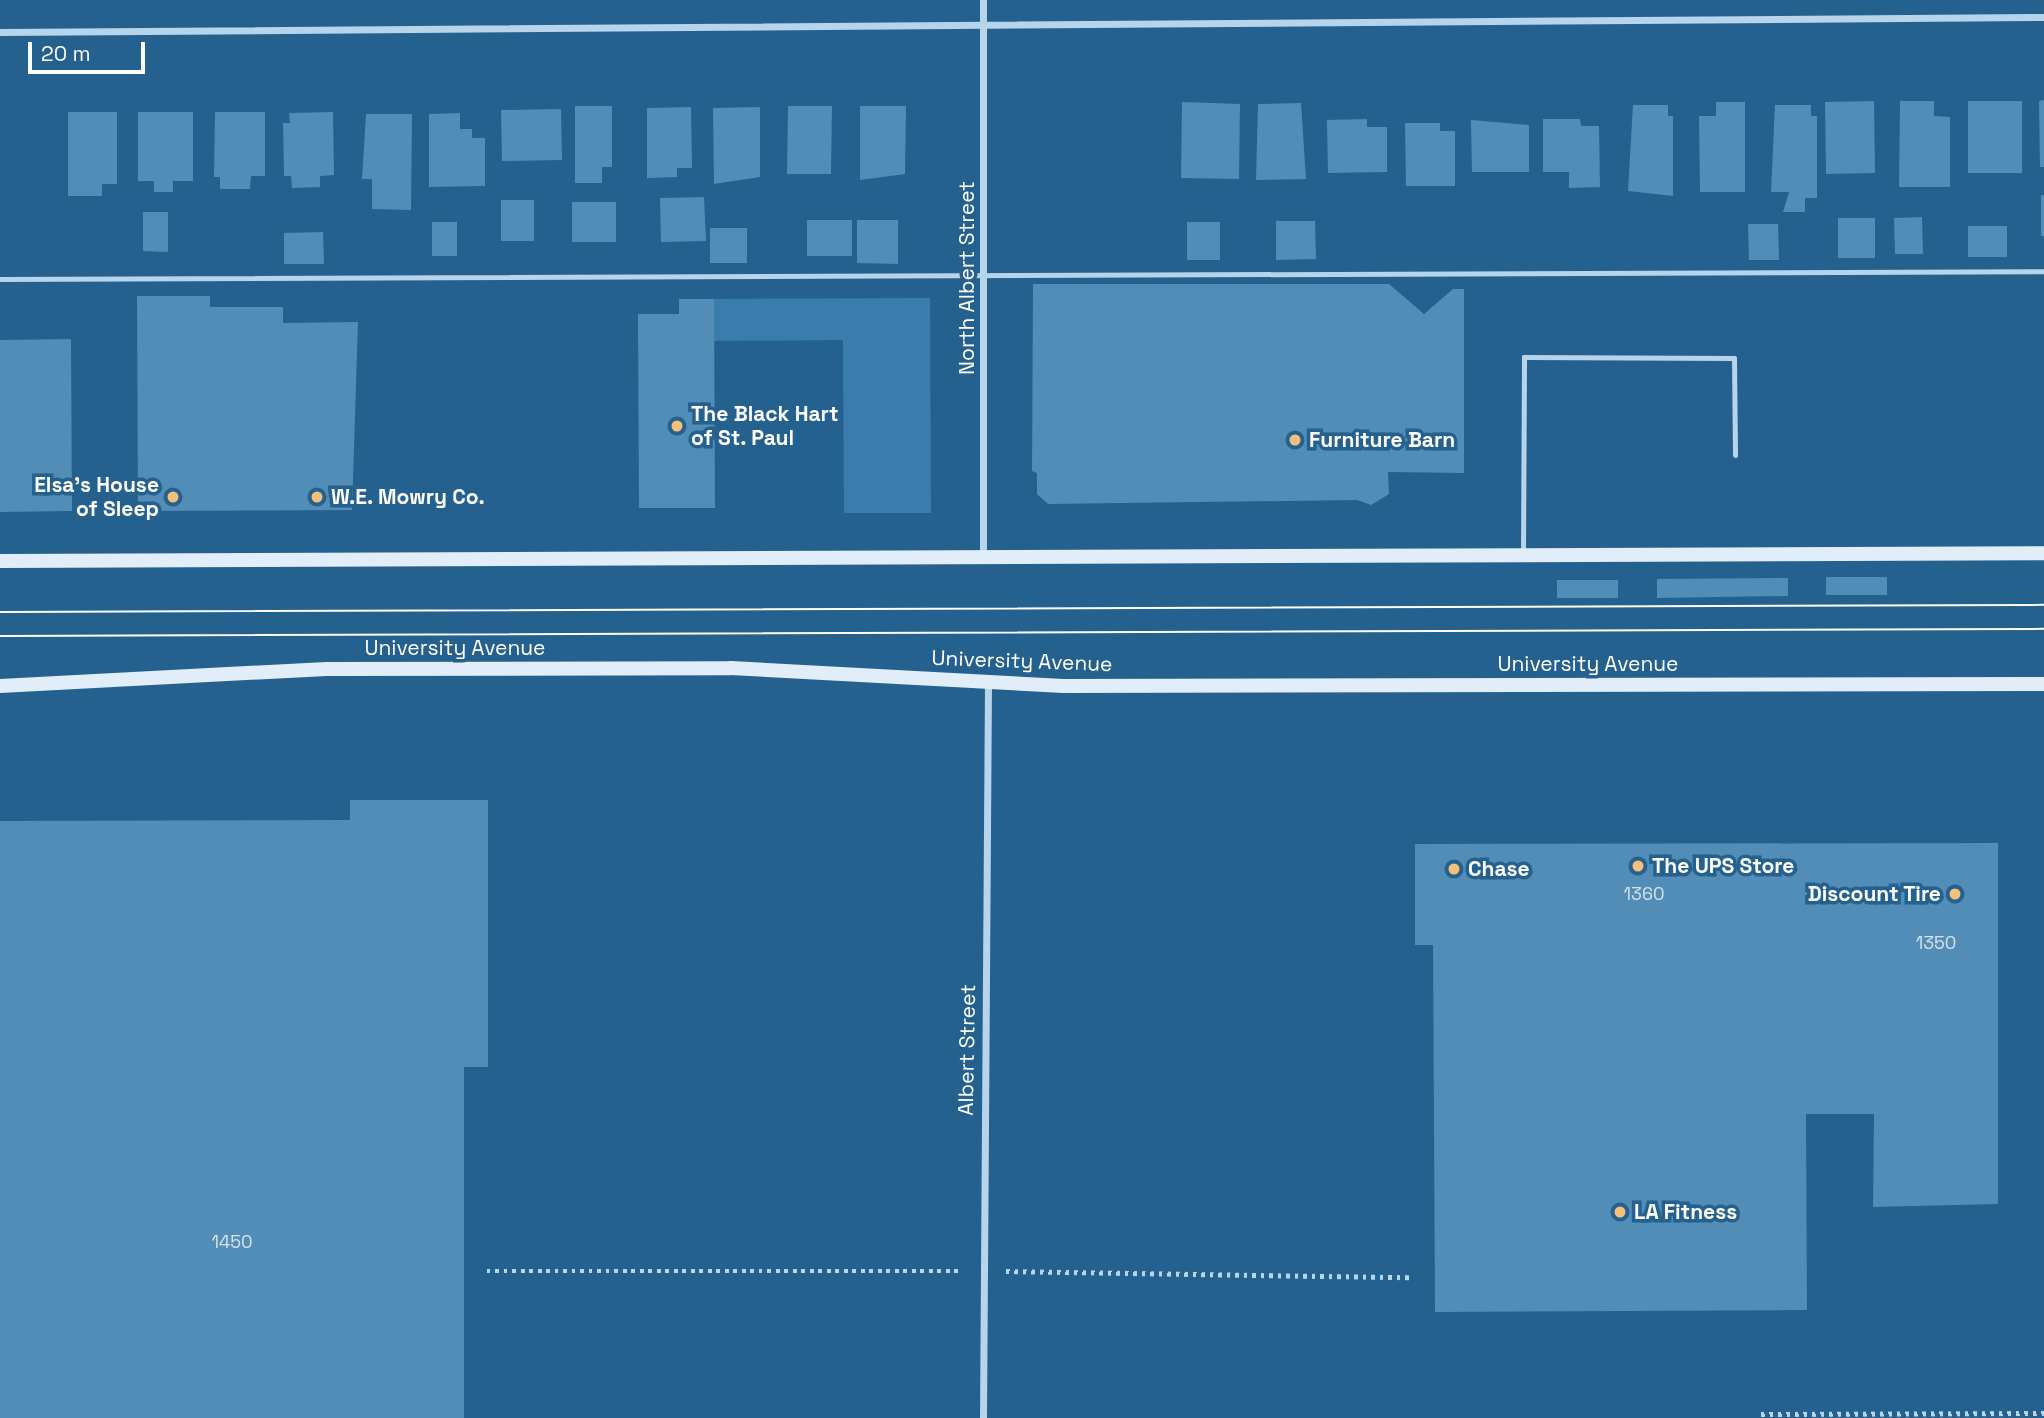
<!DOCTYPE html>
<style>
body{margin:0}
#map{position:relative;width:2044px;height:1418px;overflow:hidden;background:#25618e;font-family:"Space Grotesk",sans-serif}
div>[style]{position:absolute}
.green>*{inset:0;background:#3a7cab}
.building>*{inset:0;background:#528db7}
.path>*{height:4.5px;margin-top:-2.25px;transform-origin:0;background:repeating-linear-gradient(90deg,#b6d5eb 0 3.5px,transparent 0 8.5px)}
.service>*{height:5px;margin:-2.5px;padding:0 2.5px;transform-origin:2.5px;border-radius:2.5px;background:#b6d5eb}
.minor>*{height:7px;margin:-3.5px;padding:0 3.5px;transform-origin:3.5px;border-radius:3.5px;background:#b6d5eb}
.secondary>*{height:14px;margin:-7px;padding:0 7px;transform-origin:7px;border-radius:7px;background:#e1eef9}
.tram>*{height:2px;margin:-1px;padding:0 1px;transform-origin:1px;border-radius:1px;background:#fff}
.dots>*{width:19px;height:19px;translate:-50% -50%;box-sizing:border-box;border:4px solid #25618e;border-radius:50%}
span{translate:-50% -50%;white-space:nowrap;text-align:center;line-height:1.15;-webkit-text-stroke:7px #25618e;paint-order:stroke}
.number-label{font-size:18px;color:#d4e2ed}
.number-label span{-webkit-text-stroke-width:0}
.street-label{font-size:21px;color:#fff}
.poi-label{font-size:21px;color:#fff;font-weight:700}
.left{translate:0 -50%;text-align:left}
.right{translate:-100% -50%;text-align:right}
.scale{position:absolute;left:28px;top:42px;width:117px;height:32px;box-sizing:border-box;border:4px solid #fff;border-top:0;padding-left:9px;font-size:21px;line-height:24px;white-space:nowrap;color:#fff;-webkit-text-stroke:5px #25618e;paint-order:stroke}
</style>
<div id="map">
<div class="green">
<i style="clip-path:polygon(930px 298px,931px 513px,844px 513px,843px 340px,714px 341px,714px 299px)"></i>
</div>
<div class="building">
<i style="clip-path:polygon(2044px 100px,2044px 167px,2040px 167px,2039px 101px)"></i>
<i style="clip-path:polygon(1874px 101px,1875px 173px,1826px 174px,1825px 102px)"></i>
<i style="clip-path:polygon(1900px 101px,1934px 101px,1934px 116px,1950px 117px,1950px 187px,1899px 187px)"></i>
<i style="clip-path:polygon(1968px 101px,2022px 101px,2022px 173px,1968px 173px)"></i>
<i style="clip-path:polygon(1182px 102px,1240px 104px,1239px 179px,1181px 178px)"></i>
<i style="clip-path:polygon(1716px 102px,1745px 102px,1745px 192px,1700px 192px,1699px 116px,1716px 116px)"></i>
<i style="clip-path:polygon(1301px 103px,1306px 179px,1256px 180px,1258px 104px)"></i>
<i style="clip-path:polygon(1633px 105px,1668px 105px,1668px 116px,1673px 116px,1673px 196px,1628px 191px)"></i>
<i style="clip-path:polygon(1775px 105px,1811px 105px,1811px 116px,1817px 116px,1817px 198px,1805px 198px,1805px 212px,1783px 212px,1789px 192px,1771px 192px)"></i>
<i style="clip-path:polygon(575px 106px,612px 106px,612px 167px,602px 167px,602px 183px,575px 183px)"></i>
<i style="clip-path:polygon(788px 106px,832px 106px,831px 174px,787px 174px)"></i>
<i style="clip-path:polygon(860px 106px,906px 106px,905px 174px,860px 180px)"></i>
<i style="clip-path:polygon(691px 107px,692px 168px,677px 168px,677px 177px,647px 178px,647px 108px)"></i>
<i style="clip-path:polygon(760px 107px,760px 177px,714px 184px,713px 108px)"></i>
<i style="clip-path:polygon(561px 109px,562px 160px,502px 161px,501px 110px)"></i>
<i style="clip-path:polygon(68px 112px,117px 112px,117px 184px,102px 184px,102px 196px,68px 196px)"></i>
<i style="clip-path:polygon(138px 112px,193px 112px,193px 181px,173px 181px,173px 192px,154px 192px,154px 181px,138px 181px)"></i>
<i style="clip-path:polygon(215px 112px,265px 112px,265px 176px,251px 176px,250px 189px,220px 189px,220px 177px,214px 177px)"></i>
<i style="clip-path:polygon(333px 112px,334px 175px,320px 176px,320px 187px,292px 188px,291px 176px,284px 176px,283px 123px,290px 123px,289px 113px)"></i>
<i style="clip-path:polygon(460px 113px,460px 129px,472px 129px,472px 138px,485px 138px,485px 186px,429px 187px,429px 114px)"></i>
<i style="clip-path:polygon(366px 114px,412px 114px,411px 210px,372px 209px,372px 179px,362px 179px)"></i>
<i style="clip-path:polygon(1367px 119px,1367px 127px,1387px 127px,1387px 172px,1328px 173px,1327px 120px)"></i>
<i style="clip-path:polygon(1543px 119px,1580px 119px,1581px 126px,1599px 126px,1600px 187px,1569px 188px,1569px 172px,1543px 172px)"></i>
<i style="clip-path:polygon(1471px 120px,1529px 125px,1529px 172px,1472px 172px)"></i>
<i style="clip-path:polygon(1405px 123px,1440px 123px,1440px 131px,1455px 131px,1455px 186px,1406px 186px)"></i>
<i style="clip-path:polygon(2041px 195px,2044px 195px,2044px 236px,2041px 236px)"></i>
<i style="clip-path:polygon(704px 197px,706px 241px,661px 242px,660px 198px)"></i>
<i style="clip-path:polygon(501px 200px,534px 200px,534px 241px,501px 241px)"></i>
<i style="clip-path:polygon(572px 202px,616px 202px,616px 242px,572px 242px)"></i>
<i style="clip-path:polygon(143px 212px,168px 212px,168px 252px,143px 251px)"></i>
<i style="clip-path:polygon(1922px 217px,1923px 254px,1895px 254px,1894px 218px)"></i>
<i style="clip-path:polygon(1838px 218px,1875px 218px,1875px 258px,1838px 258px)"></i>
<i style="clip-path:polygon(807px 220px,852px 220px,852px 256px,807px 256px)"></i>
<i style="clip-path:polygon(857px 220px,898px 220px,898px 264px,857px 263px)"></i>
<i style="clip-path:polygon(1276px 221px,1315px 221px,1316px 259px,1276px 260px)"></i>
<i style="clip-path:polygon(432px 222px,457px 222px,457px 256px,432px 256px)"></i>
<i style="clip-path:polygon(1187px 222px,1220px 222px,1220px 260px,1187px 260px)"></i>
<i style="clip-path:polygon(1748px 224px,1778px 224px,1779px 260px,1749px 260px)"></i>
<i style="clip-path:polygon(1968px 226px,2007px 226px,2007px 257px,1968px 257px)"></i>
<i style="clip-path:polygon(710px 228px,747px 228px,747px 263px,710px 263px)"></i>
<i style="clip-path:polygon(323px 232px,324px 264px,284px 264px,284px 233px)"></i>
<i style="clip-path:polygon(1033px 284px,1389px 284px,1424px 314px,1453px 289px,1464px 289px,1464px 473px,1388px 472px,1389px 494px,1371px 505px,1357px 500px,1048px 504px,1037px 494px,1037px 473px,1032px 471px)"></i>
<i style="clip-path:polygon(137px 296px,210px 296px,210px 307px,283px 307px,283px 323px,358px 322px,352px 510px,138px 511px)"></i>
<i style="clip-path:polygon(679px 299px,714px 299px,715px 508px,639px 508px,638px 314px,679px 314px)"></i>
<i style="clip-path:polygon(71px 339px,72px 511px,0 512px,0 340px)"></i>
<i style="clip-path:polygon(1826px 577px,1887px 577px,1887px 595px,1826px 595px)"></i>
<i style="clip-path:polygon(1788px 578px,1788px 596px,1657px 598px,1657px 579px)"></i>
<i style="clip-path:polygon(1557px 580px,1618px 580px,1618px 598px,1557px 598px)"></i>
<i style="clip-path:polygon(350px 800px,488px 800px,488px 1067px,464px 1067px,464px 1418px,0 1418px,0 821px,350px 820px)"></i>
<i style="clip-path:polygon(1998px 843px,1998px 1204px,1873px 1207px,1874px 1114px,1806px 1114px,1807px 1310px,1435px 1312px,1433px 945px,1415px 945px,1415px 844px)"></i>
</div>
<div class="path">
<i style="left:487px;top:1271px;width:475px"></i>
<i style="left:1006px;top:1271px;width:404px;rotate:0.9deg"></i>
<i style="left:1761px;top:1414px;width:283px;rotate:-0.2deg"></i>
</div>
<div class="service">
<i style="left:0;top:279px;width:2044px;rotate:-0.22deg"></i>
<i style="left:1523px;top:553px;width:196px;rotate:-89.7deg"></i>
<i style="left:1524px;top:357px;width:210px;rotate:0.3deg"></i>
<i style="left:1734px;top:358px;width:97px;rotate:89.4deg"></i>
</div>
<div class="minor">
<i style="left:983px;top:0;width:556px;rotate:90deg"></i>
<i style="left:0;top:32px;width:2044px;rotate:-0.42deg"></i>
<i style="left:983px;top:1418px;width:735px;rotate:-89.61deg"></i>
</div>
<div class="secondary">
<i style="left:0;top:561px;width:2044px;rotate:-0.22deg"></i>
<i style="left:0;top:686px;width:327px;rotate:-3deg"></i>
<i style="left:327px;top:669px;width:404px;rotate:-0.1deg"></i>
<i style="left:731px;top:668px;width:333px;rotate:3.1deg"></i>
<i style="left:1064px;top:686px;width:980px;rotate:-0.12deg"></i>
</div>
<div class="tram">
<i style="left:0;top:612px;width:2044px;rotate:-0.2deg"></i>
<i style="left:0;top:636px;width:2044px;rotate:-0.2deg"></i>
</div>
<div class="dots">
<i style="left:677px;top:426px;background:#f5c17a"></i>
<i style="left:1295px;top:440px;background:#f5c17a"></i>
<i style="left:173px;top:497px;background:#f5c17a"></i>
<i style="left:317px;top:497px;background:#f5c17a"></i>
<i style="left:1638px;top:866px;background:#f5c17a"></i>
<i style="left:1454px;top:869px;background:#f5c17a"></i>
<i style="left:1955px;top:894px;background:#f5c17a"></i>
<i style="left:1620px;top:1212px;background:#f5c17a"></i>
</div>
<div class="number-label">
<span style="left:1644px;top:894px">1360</span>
<span style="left:1936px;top:943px">1350</span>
<span style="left:232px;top:1242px">1450</span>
</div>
<div class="street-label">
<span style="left:967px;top:278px;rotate:-90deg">North Albert Street</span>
<span style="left:455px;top:648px">University Avenue</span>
<span style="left:1022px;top:661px;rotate:2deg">University Avenue</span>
<span style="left:1588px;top:664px">University Avenue</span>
<span style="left:967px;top:1050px;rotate:-89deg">Albert Street</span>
</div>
<div class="poi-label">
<span class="left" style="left:691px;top:426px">The Black Hart<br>of St. Paul</span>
<span class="left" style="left:1309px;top:440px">Furniture Barn</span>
<span class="right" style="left:159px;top:497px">Elsa's House<br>of Sleep</span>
<span class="left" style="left:331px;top:497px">W.E. Mowry Co.</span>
<span class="left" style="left:1652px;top:866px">The UPS Store</span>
<span class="left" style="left:1468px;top:869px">Chase</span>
<span class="right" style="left:1941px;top:894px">Discount Tire</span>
<span class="left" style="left:1634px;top:1212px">LA Fitness</span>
</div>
<div class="scale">20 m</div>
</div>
